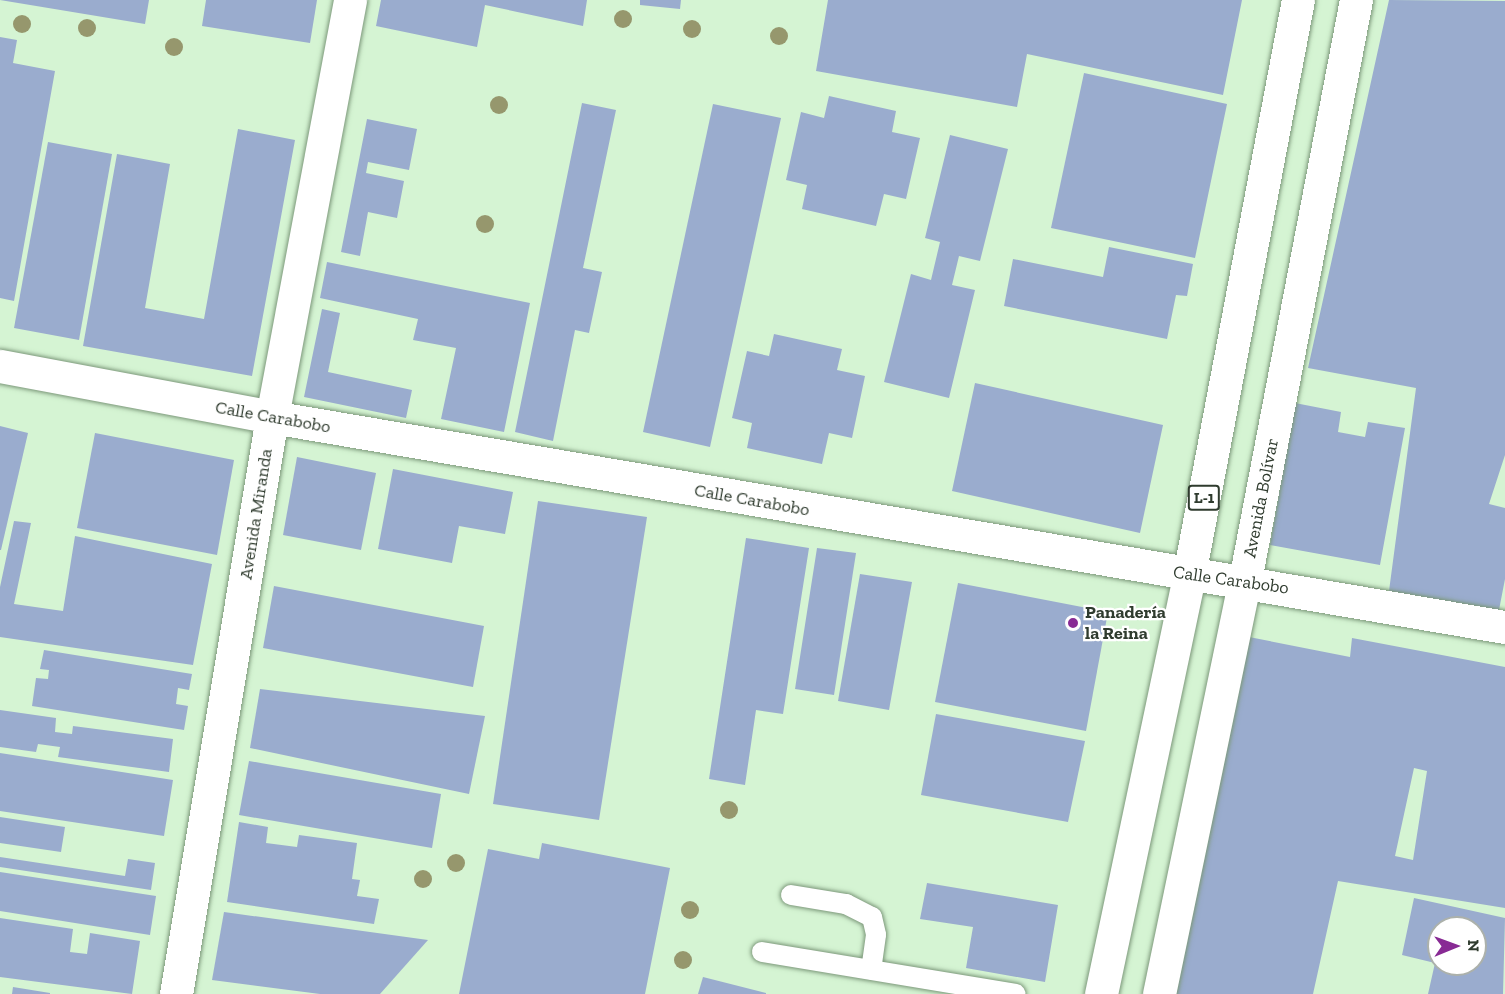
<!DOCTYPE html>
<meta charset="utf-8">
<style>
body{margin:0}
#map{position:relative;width:1505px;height:994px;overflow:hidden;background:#d5f4d3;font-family:"Zilla Slab",serif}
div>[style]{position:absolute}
.building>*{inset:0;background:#9aacce}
.roads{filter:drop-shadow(0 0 2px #7c987a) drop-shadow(0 0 2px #7c987a)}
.service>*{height:20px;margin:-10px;padding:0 10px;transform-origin:10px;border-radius:10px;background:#fff}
.minor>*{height:33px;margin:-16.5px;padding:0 16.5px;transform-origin:16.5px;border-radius:16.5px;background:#fff}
.primary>*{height:33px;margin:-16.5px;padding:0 16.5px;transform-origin:16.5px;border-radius:16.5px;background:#fff}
.trees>*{width:18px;height:18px;margin:-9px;border-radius:50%;background:#96976d}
.dots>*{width:16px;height:16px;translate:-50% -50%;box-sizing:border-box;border:3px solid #fff;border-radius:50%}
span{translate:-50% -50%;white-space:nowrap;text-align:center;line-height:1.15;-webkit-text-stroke:4.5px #fff;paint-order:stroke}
.shield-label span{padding:2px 4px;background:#fff;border:2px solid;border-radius:4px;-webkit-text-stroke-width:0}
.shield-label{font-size:16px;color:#2f3b2e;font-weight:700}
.street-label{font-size:18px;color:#2f3b2e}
.poi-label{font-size:18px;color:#2f3b2e;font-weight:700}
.left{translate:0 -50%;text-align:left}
.north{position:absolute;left:1427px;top:916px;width:60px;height:60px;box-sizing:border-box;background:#fff;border:2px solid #acb1ab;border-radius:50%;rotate:89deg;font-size:16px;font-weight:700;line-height:24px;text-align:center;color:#2f3b2e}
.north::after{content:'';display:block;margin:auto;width:21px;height:27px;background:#882a94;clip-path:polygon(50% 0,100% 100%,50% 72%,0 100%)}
</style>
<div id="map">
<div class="building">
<i style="clip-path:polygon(0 0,149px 0,145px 24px)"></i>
<i style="clip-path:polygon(206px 0,317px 0,310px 43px,202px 26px)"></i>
<i style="clip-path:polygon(381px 0,587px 0,583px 26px,485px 5px,477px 47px,376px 26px)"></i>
<i style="clip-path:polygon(640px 0,681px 0,680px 9px,640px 5px)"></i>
<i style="clip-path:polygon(828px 0,1242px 0,1223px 95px,1027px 54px,1017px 107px,816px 71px)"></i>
<i style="clip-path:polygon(1389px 0,1505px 1px,1505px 455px,1489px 504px,1505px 508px,1505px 579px,1499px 610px,1389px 591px,1416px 388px,1308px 368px)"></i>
<i style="clip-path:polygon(0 37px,17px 40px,13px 63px,55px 71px,14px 301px,0 298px)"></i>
<i style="clip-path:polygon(1084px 73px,1227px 104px,1195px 258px,1051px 228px)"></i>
<i style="clip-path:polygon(829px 96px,896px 111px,892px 132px,920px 138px,906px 199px,884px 194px,876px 226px,802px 209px,807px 185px,786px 180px,801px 112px,824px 118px)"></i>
<i style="clip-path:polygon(582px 103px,616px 110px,583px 268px,602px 272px,589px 333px,575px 330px,553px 441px,515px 432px)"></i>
<i style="clip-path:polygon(713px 104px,781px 118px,710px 447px,643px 432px)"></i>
<i style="clip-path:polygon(367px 119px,417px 129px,409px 170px,368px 162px,366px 173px,404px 181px,397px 218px,368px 212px,360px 256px,341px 252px)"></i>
<i style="clip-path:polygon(238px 129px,295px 140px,252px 376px,83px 346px,117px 154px,170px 164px,145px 308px,204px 319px)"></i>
<i style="clip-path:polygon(950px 135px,1008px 149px,980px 261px,959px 256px,952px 285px,975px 290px,949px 398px,884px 382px,911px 274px,931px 280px,940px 242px,925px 238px)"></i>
<i style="clip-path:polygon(48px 142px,112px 154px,79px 340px,14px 328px)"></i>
<i style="clip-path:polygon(1109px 247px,1193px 264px,1187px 296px,1176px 295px,1167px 339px,1004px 306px,1013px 259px,1103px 277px)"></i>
<i style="clip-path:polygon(327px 262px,530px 303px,504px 432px,441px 419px,456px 348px,413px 340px,418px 319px,320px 298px)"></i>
<i style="clip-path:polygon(322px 309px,340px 313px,328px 372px,412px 390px,406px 418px,304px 397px)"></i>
<i style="clip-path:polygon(774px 334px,842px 349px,837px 370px,865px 376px,852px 438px,829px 433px,822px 464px,747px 448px,752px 423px,732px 418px,747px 351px,769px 356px)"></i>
<i style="clip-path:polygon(975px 383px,1163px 425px,1140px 533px,952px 491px)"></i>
<i style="clip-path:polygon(1295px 403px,1341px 412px,1338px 432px,1365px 437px,1368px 422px,1405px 428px,1380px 565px,1270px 545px)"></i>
<i style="clip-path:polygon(0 426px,28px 433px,1px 550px,0 550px)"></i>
<i style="clip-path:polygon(95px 433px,234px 460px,217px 555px,77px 528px)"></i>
<i style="clip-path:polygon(297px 457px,376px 473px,361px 550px,283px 535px)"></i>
<i style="clip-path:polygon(393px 469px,513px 492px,505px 534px,459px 526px,452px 563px,378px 549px)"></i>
<i style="clip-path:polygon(538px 501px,647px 517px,599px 820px,493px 804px)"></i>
<i style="clip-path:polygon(14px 521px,31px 523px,14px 604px,63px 611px,75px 536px,212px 564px,193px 665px,0 637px,0 587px)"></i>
<i style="clip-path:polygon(746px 538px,809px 548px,783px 714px,756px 710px,745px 785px,709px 779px)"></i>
<i style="clip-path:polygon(817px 548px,856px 553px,834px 695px,795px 689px)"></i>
<i style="clip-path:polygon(860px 574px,912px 582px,889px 710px,838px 701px)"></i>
<i style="clip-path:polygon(958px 583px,1108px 612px,1086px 731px,935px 702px)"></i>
<i style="clip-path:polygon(274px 586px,484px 626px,473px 687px,263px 648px)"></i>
<i style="clip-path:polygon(evenodd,1244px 636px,1350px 657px,1352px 638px,1505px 667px,1505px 908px,1338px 881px,1313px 994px,1170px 994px,1244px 636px,1414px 768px,1427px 771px,1413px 860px,1395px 856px,1414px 768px)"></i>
<i style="clip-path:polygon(44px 650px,192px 674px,189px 690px,178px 688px,176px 704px,188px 706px,184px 730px,32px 706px,36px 678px,48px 679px,49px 670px,40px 669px)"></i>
<i style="clip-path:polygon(260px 689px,485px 716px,469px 794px,250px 748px)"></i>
<i style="clip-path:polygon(0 710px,56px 718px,55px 732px,72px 734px,73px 726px,173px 739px,169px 772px,58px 757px,60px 747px,38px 744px,36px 752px,0 747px)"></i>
<i style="clip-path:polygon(936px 714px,1085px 741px,1068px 822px,921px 795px)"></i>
<i style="clip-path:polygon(0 753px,173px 780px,164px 836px,0 811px)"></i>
<i style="clip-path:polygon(249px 761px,441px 794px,432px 848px,239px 815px)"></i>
<i style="clip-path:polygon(0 817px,65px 827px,61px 852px,0 843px)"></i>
<i style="clip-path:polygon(239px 822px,268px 827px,266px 843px,297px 847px,299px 835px,357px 843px,352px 879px,360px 880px,357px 896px,379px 899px,374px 924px,227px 902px)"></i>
<i style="clip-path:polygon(542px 843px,670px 868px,645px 994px,459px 994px,488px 849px,539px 859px)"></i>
<i style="clip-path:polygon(0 857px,125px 876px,128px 859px,155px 863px,151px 890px,0 867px)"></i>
<i style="clip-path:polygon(0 872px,156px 896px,150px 935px,0 911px)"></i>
<i style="clip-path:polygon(927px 883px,1058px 905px,1045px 982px,966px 968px,973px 927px,920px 919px)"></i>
<i style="clip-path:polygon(evenodd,1414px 898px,1505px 918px,1503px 994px,1428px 994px,1435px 963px,1402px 955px,1414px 898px,1439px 928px,1475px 928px,1475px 964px,1439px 964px,1439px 928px)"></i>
<i style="clip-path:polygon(224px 912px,428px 940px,380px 994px,320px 994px,212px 980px)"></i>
<i style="clip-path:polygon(0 918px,73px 929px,70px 952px,87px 954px,90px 933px,140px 941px,132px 994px,0 977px)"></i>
<i style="clip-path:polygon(703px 977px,766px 993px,766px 994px,698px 994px)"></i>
<i style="clip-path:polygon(13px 987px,50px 993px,50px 994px,12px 994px)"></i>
</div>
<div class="roads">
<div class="service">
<i style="left:791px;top:895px;width:56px;rotate:9.3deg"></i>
<i style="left:846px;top:904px;width:29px;rotate:27deg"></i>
<i style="left:872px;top:917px;width:18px;rotate:77deg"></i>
<i style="left:876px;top:935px;width:35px;rotate:98deg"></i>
<i style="left:762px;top:952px;width:257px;rotate:9.4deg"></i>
</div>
<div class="minor">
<i style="left:0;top:366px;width:277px;rotate:10.6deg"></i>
<i style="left:272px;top:417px;width:1251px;rotate:9.67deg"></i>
<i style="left:176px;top:994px;width:585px;rotate:-80.55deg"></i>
<i style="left:272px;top:417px;width:424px;rotate:-79.4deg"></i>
</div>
<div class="primary">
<i style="left:1101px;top:994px;width:428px;rotate:-78.1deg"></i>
<i style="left:1189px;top:575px;width:585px;rotate:-79.27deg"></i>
<i style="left:1159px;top:994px;width:423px;rotate:-78.3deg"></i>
<i style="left:1245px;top:580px;width:591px;rotate:-79.17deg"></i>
</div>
</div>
<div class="trees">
<i style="left:623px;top:19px"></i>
<i style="left:22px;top:24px"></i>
<i style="left:87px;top:28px"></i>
<i style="left:692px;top:29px"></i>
<i style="left:779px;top:36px"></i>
<i style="left:174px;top:47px"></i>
<i style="left:499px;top:105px"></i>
<i style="left:485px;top:224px"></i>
<i style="left:729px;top:810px"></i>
<i style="left:456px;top:863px"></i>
<i style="left:423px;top:879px"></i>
<i style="left:690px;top:910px"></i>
<i style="left:683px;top:960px"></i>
</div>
<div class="dots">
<i style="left:1073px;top:623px;background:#882a94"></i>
</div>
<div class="shield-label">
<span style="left:1204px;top:498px">L-1</span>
</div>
<div class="street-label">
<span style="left:273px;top:417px;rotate:10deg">Calle Carabobo</span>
<span style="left:1261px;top:498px;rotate:-79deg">Avenida Bolívar</span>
<span style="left:752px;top:500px;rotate:10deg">Calle Carabobo</span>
<span style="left:256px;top:514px;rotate:-81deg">Avenida Miranda</span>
<span style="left:1231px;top:580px;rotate:8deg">Calle Carabobo</span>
</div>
<div class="poi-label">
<span class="left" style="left:1085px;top:623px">Panadería<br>la Reina</span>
</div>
<div class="north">N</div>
</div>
